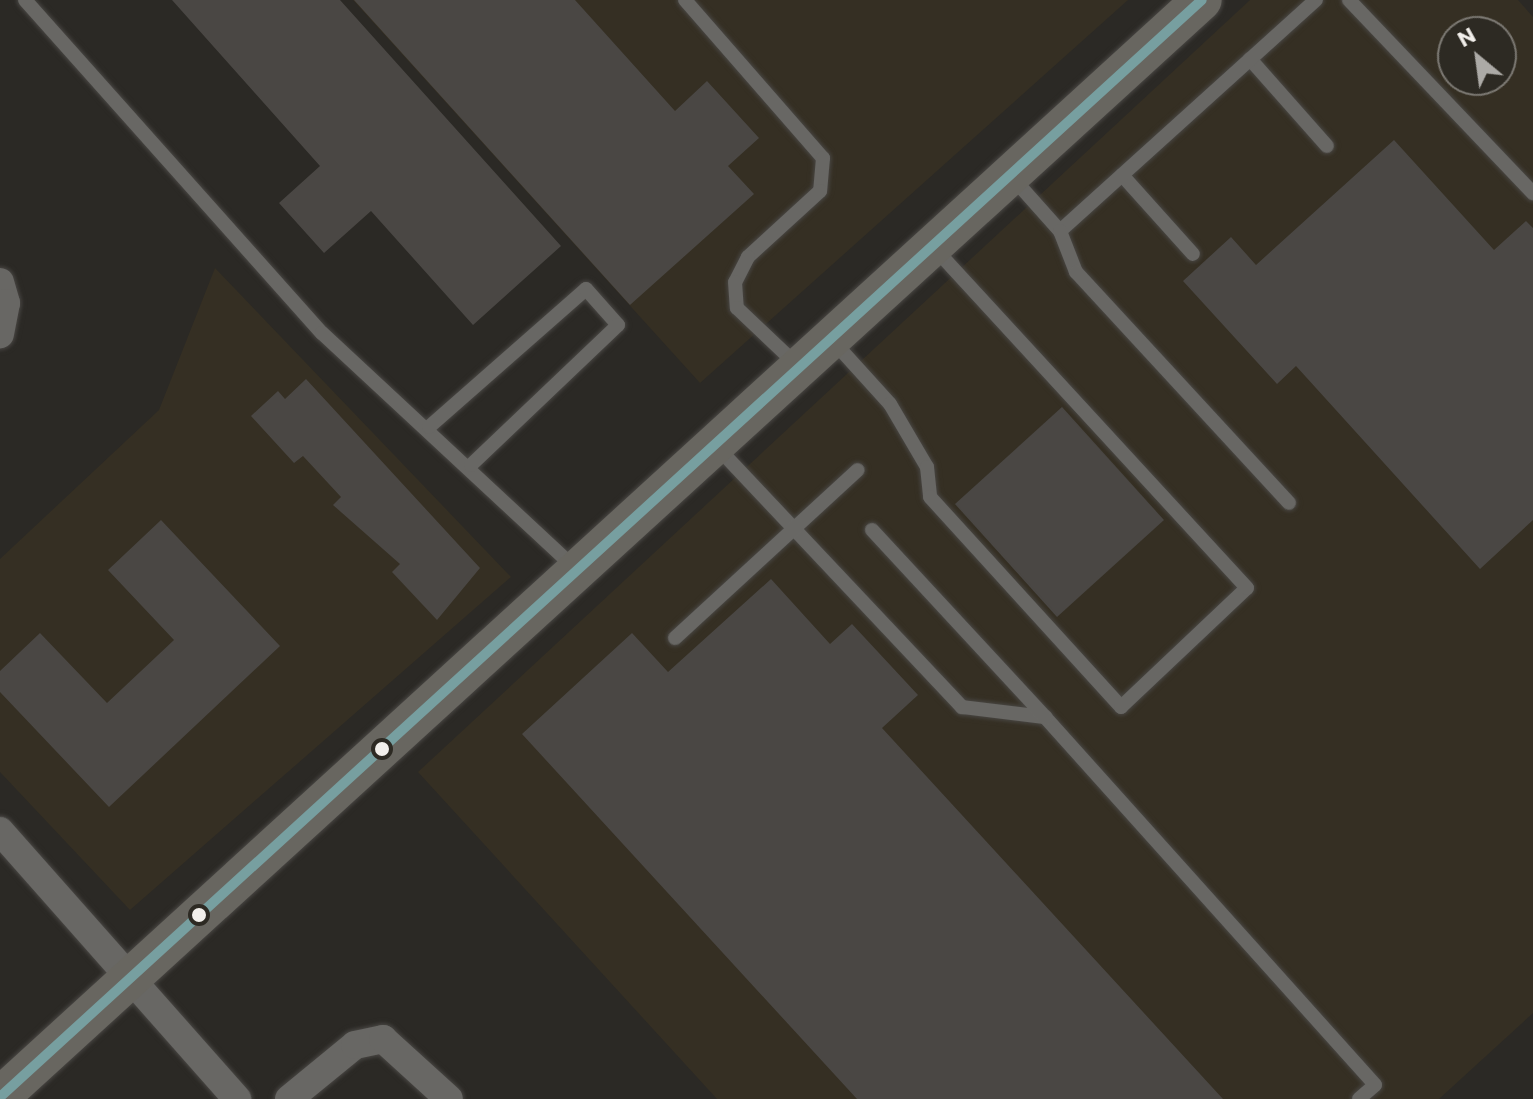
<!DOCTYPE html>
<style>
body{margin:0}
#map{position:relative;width:1533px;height:1099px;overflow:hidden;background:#2b2925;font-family:Commissioner,sans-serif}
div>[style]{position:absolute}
.built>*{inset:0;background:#352f23}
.building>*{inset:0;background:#4a4744}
.roads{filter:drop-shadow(0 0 2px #484643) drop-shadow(0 0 2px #484643)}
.lane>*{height:14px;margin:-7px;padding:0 7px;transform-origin:7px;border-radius:7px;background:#686764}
.street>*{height:28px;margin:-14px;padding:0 14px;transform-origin:14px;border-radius:14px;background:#686764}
.secondary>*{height:40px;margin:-20px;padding:0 20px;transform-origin:20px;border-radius:20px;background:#686660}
.bus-1>*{height:10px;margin:-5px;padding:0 5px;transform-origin:5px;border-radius:5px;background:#779fa0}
.dots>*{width:22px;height:22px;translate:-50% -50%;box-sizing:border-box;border:4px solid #2d2a23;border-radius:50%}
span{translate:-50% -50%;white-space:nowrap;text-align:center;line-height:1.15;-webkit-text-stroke:6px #2d2a23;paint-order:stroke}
.north{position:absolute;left:1437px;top:16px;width:80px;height:80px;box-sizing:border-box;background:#2d2a23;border:2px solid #7c7973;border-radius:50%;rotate:331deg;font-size:22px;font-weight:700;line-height:32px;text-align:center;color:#f2efeb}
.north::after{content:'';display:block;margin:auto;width:28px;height:36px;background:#acaaa6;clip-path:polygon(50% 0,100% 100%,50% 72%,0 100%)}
</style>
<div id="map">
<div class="built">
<i style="clip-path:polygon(353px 0,1128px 0,700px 383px)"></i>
<i style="clip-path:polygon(evenodd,1250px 0,1518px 0,1533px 17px,1533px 1013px,1439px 1099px,717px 1099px,418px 772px,1250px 0,1453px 32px,1501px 32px,1501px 80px,1453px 80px,1453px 32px)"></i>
<i style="clip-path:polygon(215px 268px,511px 577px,130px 910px,0 772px,0 559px,159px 410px)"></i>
</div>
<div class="building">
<i style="clip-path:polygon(172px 0,340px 0,561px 246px,473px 325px,371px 211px,324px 253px,279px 203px,320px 166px)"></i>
<i style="clip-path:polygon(354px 0,575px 0,675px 111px,707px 81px,759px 138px,728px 166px,754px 194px,630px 305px)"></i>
<i style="clip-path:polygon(1394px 140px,1494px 250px,1526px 221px,1533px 228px,1533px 520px,1480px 569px,1296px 366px,1277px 384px,1183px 281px,1231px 237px,1256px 265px)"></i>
<i style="clip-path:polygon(306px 379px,480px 568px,437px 620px,392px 572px,400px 564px,333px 505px,341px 497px,303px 456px,294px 463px,251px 416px,278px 391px,285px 399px)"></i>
<i style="clip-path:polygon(1062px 407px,1164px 520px,1057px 617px,955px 504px)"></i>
<i style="clip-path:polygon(161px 520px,280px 646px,109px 807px,0 692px,0 671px,40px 633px,107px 703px,174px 640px,108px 570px)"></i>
<i style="clip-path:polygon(771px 579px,830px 644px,852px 624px,918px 695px,882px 728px,1223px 1099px,857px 1099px,522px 734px,632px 633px,668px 672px)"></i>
</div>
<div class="roads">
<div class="lane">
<i style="left:25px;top:0;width:446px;rotate:48.3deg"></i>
<i style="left:322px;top:333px;width:345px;rotate:42.9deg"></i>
<i style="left:685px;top:0;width:210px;rotate:48.9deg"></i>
<i style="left:823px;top:158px;width:33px;rotate:95deg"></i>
<i style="left:820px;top:191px;width:98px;rotate:137.5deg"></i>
<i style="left:748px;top:257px;width:28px;rotate:117deg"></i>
<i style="left:735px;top:282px;width:26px;rotate:86deg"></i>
<i style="left:737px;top:308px;width:83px;rotate:43.5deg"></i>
<i style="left:1349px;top:0;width:267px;rotate:46.4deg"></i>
<i style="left:1250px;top:59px;width:116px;rotate:48.5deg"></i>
<i style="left:1122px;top:175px;width:106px;rotate:48.1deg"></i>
<i style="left:1011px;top:176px;width:74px;rotate:48.3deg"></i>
<i style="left:1060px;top:231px;width:345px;rotate:-42.1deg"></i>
<i style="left:1060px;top:231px;width:44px;rotate:68.7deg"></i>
<i style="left:1076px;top:272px;width:314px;rotate:47.3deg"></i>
<i style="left:832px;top:340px;width:86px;rotate:47.8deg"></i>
<i style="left:890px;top:404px;width:73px;rotate:59.6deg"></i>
<i style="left:927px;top:467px;width:30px;rotate:84deg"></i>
<i style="left:930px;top:497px;width:284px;rotate:47.7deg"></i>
<i style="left:1121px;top:707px;width:173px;rotate:-43.4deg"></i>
<i style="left:1247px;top:588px;width:464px;rotate:-132.6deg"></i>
<i style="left:429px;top:427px;width:209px;rotate:-41.3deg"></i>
<i style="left:586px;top:289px;width:48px;rotate:48.4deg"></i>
<i style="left:618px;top:325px;width:203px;rotate:136.4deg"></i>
<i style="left:716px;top:446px;width:359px;rotate:46.7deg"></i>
<i style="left:962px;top:707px;width:84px;rotate:6.9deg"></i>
<i style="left:1045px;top:717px;width:494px;rotate:48.1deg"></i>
<i style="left:1375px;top:1085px;width:21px;rotate:139deg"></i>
<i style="left:872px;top:530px;width:255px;rotate:47.2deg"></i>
<i style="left:675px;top:638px;width:248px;rotate:-42.6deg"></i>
</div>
<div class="street">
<i style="left:0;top:282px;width:22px;rotate:74deg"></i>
<i style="left:6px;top:303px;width:32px;rotate:101deg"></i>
<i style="left:0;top:831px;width:358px;rotate:48.5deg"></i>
<i style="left:289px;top:1099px;width:85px;rotate:-39.3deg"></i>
<i style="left:355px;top:1045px;width:29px;rotate:-12deg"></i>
<i style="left:383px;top:1039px;width:89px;rotate:42.3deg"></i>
</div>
<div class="secondary">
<i style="left:0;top:1097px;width:1627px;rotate:-42.39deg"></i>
</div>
</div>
<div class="bus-1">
<i style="left:0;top:1097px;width:1627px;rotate:-42.39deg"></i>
</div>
<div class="dots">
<i style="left:382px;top:749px;background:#f2efeb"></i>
<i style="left:199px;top:915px;background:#f2efeb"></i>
</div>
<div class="north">N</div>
</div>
